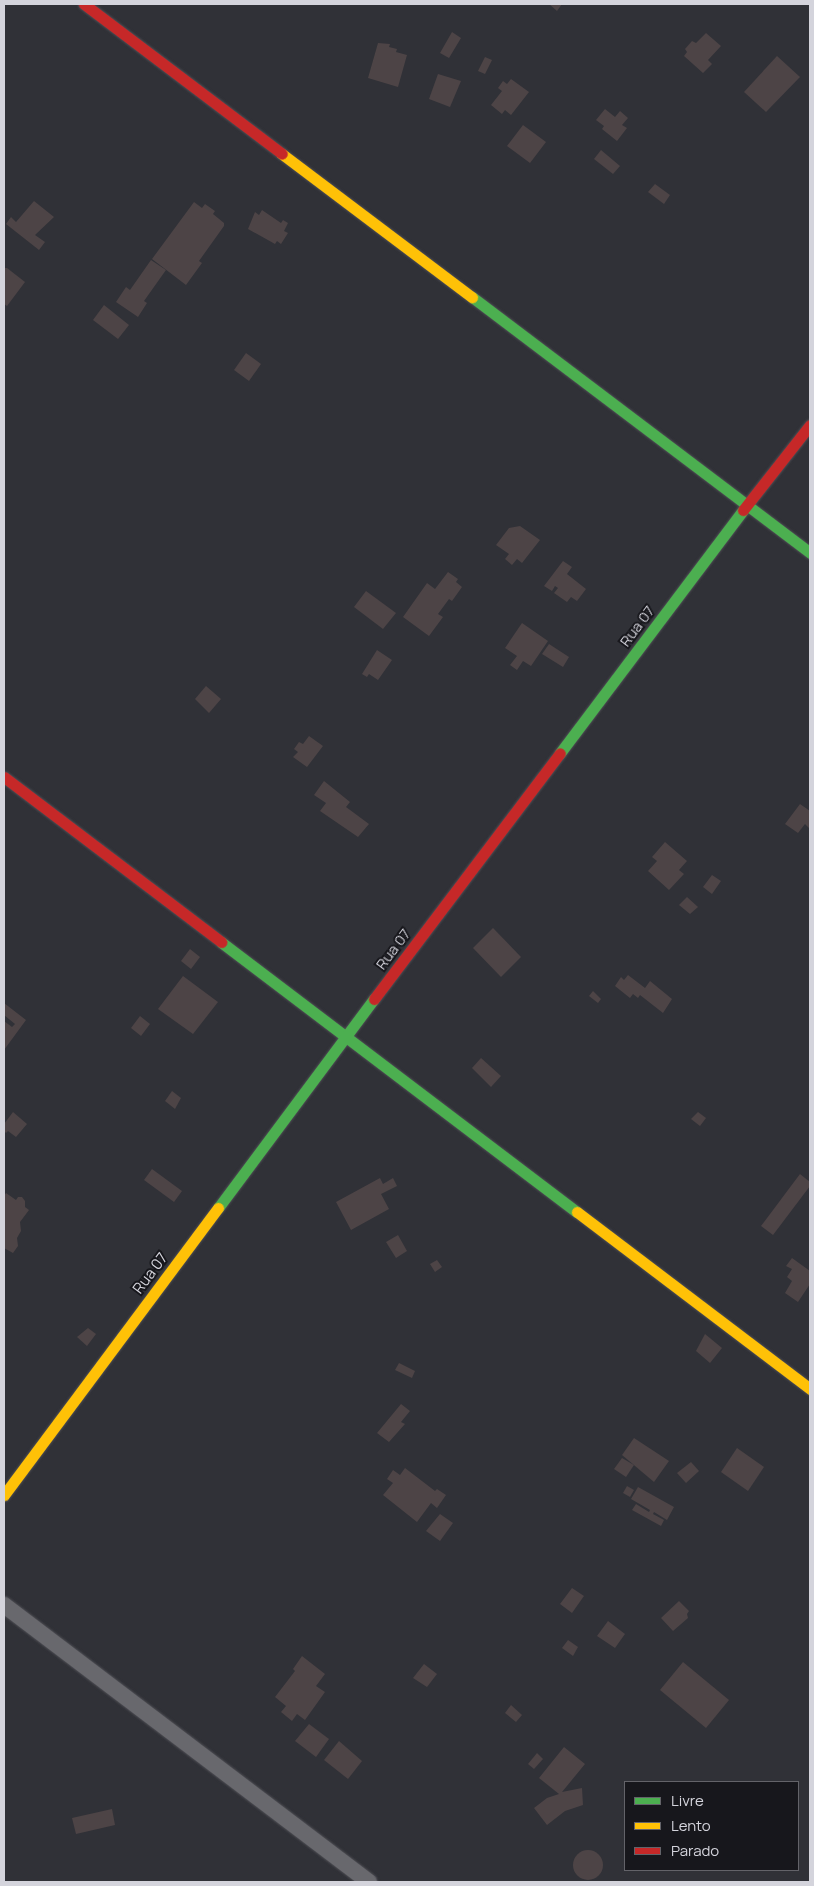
<!DOCTYPE html>
<style>
body{margin:0}
#map{position:relative;width:814px;height:1886px;overflow:hidden;background:#303137;font-family:Manrope,sans-serif}
div>[style]{position:absolute}
.building>*{inset:0;background:#4d4446}
.round{border-radius:50%}
.roads{filter:drop-shadow(0 0 1px #4e4e54) drop-shadow(0 0 1px #4e4e54)}
.street>*{height:16px;margin:-8px;padding:0 8px;transform-origin:8px;border-radius:8px;background:#68686d}
.fast>*{height:11px;margin:-5.5px;padding:0 5.5px;transform-origin:5.5px;border-radius:5.5px;background:#4caf50}
.slow>*{height:11px;margin:-5.5px;padding:0 5.5px;transform-origin:5.5px;border-radius:5.5px;background:#ffc107}
.jam>*{height:11px;margin:-5.5px;padding:0 5.5px;transform-origin:5.5px;border-radius:5.5px;background:#c62828}
span{translate:-50% -50%;white-space:nowrap;text-align:center;line-height:1.15;-webkit-text-stroke:4px #17171c;paint-order:stroke}
.street-label{font-size:15px;color:#d4d4dc}
.frame{position:absolute;inset:0;border:5px solid #d4d4dc;pointer-events:none}
.legend{position:absolute;left:624px;top:1781px;width:175px;height:90px;box-sizing:border-box;background:#17171c;border:1px solid #636369;margin:0;padding:6px 9px;list-style:none;font-size:15px;color:#d4d4dc}
.legend li{display:flex;align-items:center;gap:10px;height:25px}
.legend b{width:25px;border:1px solid #636369}
</style>
<div id="map">
<div class="building">
<i style="clip-path:polygon(549px 4px,562px 4px,557px 11px)"></i>
<i style="clip-path:polygon(452px 32px,461px 38px,449px 58px,440px 53px)"></i>
<i style="clip-path:polygon(706px 33px,721px 46px,708px 60px,712px 64px,703px 73px,684px 56px,687px 52px,685px 49px,692px 41px,696px 43px)"></i>
<i style="clip-path:polygon(378px 43px,390px 44px,389px 47px,397px 49px,396px 52px,407px 55px,398px 87px,368px 78px)"></i>
<i style="clip-path:polygon(777px 56px,800px 77px,766px 112px,744px 92px)"></i>
<i style="clip-path:polygon(485px 57px,492px 60px,485px 74px,478px 71px)"></i>
<i style="clip-path:polygon(438px 74px,461px 81px,450px 107px,429px 99px)"></i>
<i style="clip-path:polygon(511px 79px,529px 92px,511px 115px,505px 110px,502px 114px,491px 105px,502px 91px,498px 88px,503px 81px,507px 84px)"></i>
<i style="clip-path:polygon(605px 109px,615px 117px,620px 111px,628px 118px,622px 125px,627px 128px,617px 141px,602px 129px,604px 126px,596px 120px)"></i>
<i style="clip-path:polygon(523px 125px,546px 142px,530px 163px,507px 146px)"></i>
<i style="clip-path:polygon(601px 150px,620px 166px,613px 174px,594px 159px)"></i>
<i style="clip-path:polygon(655px 184px,670px 195px,664px 204px,648px 192px)"></i>
<i style="clip-path:polygon(34px 201px,54px 217px,35px 235px,45px 242px,39px 250px,6px 224px,11px 217px,16px 222px)"></i>
<i style="clip-path:polygon(194px 202px,202px 208px,205px 204px,215px 211px,213px 214px,224px 223px,224px 226px,199px 261px,202px 263px,186px 285px,152px 259px)"></i>
<i style="clip-path:polygon(262px 210px,281px 223px,283px 220px,288px 223px,284px 231px,288px 233px,281px 244px,277px 241px,275px 244px,248px 229px,255px 212px,259px 215px)"></i>
<i style="clip-path:polygon(151px 260px,166px 270px,144px 301px,147px 303px,138px 317px,116px 302px,126px 287px,130px 290px)"></i>
<i style="clip-path:polygon(4px 268px,7px 268px,25px 282px,7px 306px,4px 304px)"></i>
<i style="clip-path:polygon(104px 305px,129px 325px,118px 339px,93px 320px)"></i>
<i style="clip-path:polygon(246px 353px,261px 364px,249px 381px,234px 370px)"></i>
<i style="clip-path:polygon(520px 526px,540px 540px,522px 563px,517px 559px,512px 565px,505px 559px,509px 554px,496px 545px,509px 528px)"></i>
<i style="clip-path:polygon(563px 561px,572px 567px,567px 574px,586px 589px,577px 601px,571px 597px,567px 602px,554px 593px,558px 588px,555px 586px,552px 591px,544px 586px)"></i>
<i style="clip-path:polygon(448px 572px,458px 579px,456px 582px,462px 587px,452px 601px,449px 599px,438px 614px,443px 617px,429px 636px,403px 617px,427px 583px,435px 589px)"></i>
<i style="clip-path:polygon(366px 591px,396px 613px,383px 629px,354px 607px)"></i>
<i style="clip-path:polygon(522px 623px,548px 641px,531px 666px,523px 661px,517px 670px,510px 665px,517px 656px,505px 648px)"></i>
<i style="clip-path:polygon(549px 644px,569px 657px,563px 667px,542px 654px)"></i>
<i style="clip-path:polygon(377px 650px,392px 660px,378px 680px,369px 674px,367px 677px,362px 674px)"></i>
<i style="clip-path:polygon(206px 686px,221px 699px,209px 713px,195px 699px)"></i>
<i style="clip-path:polygon(309px 736px,323px 746px,307px 767px,293px 757px,298px 752px,294px 749px,299px 742px,303px 744px)"></i>
<i style="clip-path:polygon(324px 781px,350px 802px,346px 807px,369px 824px,358px 837px,320px 811px,326px 803px,314px 795px)"></i>
<i style="clip-path:polygon(800px 804px,810px 811px,810px 829px,805px 824px,798px 833px,785px 824px)"></i>
<i style="clip-path:polygon(665px 842px,687px 861px,679px 870px,684px 874px,669px 890px,648px 871px,657px 861px,652px 857px)"></i>
<i style="clip-path:polygon(712px 875px,721px 881px,712px 894px,703px 887px)"></i>
<i style="clip-path:polygon(687px 897px,698px 907px,690px 914px,679px 905px)"></i>
<i style="clip-path:polygon(493px 928px,521px 957px,501px 977px,473px 948px)"></i>
<i style="clip-path:polygon(190px 949px,200px 957px,191px 969px,181px 961px)"></i>
<i style="clip-path:polygon(628px 975px,645px 988px,650px 981px,672px 999px,663px 1013px,640px 995px,638px 998px,633px 994px,630px 998px,615px 986px,621px 977px,624px 980px)"></i>
<i style="clip-path:polygon(183px 976px,218px 1002px,193px 1034px,158px 1009px)"></i>
<i style="clip-path:polygon(593px 991px,601px 999px,598px 1003px,589px 996px)"></i>
<i style="clip-path:polygon(4px 1003px,26px 1020px,4px 1050px,4px 1021px,12px 1027px,15px 1024px,4px 1015px)"></i>
<i style="clip-path:polygon(140px 1016px,150px 1024px,141px 1036px,131px 1028px)"></i>
<i style="clip-path:polygon(481px 1058px,501px 1076px,491px 1087px,472px 1068px)"></i>
<i style="clip-path:polygon(172px 1091px,181px 1098px,175px 1109px,165px 1101px)"></i>
<i style="clip-path:polygon(13px 1112px,27px 1124px,16px 1137px,8px 1131px,6px 1133px,4px 1131px,4px 1124px)"></i>
<i style="clip-path:polygon(698px 1112px,706px 1118px,700px 1126px,691px 1119px)"></i>
<i style="clip-path:polygon(152px 1169px,182px 1191px,174px 1202px,144px 1180px)"></i>
<i style="clip-path:polygon(800px 1174px,810px 1182px,810px 1186px,773px 1235px,761px 1226px)"></i>
<i style="clip-path:polygon(380px 1178px,383px 1184px,393px 1178px,397px 1186px,381px 1194px,389px 1209px,351px 1230px,336px 1202px)"></i>
<i style="clip-path:polygon(6px 1193px,16px 1200px,18px 1197px,22px 1197px,25px 1201px,25px 1207px,29px 1210px,20px 1222px,21px 1231px,17px 1238px,18px 1246px,13px 1253px,4px 1248px,4px 1196px)"></i>
<i style="clip-path:polygon(398px 1235px,407px 1251px,396px 1258px,386px 1242px)"></i>
<i style="clip-path:polygon(792px 1258px,810px 1271px,810px 1284px,798px 1302px,785px 1293px,792px 1281px,787px 1277px,792px 1269px,786px 1266px)"></i>
<i style="clip-path:polygon(437px 1260px,442px 1267px,435px 1272px,430px 1264px)"></i>
<i style="clip-path:polygon(88px 1328px,96px 1334px,87px 1346px,77px 1337px)"></i>
<i style="clip-path:polygon(705px 1334px,722px 1348px,710px 1363px,696px 1351px)"></i>
<i style="clip-path:polygon(399px 1363px,415px 1371px,412px 1378px,395px 1370px)"></i>
<i style="clip-path:polygon(401px 1404px,410px 1411px,401px 1422px,405px 1424px,389px 1442px,377px 1433px)"></i>
<i style="clip-path:polygon(634px 1438px,669px 1461px,654px 1482px,622px 1455px)"></i>
<i style="clip-path:polygon(737px 1448px,764px 1467px,748px 1491px,721px 1472px)"></i>
<i style="clip-path:polygon(622px 1458px,634px 1465px,626px 1477px,614px 1469px)"></i>
<i style="clip-path:polygon(691px 1462px,699px 1471px,686px 1483px,677px 1473px)"></i>
<i style="clip-path:polygon(405px 1468px,435px 1491px,437px 1489px,446px 1495px,437px 1508px,431px 1503px,417px 1522px,383px 1495px,393px 1483px,387px 1479px,393px 1470px,400px 1475px)"></i>
<i style="clip-path:polygon(627px 1486px,634px 1490px,630px 1497px,623px 1493px)"></i>
<i style="clip-path:polygon(638px 1487px,674px 1507px,667px 1520px,654px 1512px,653px 1514px,664px 1520px,661px 1526px,632px 1510px,636px 1504px,649px 1512px,650px 1510px,631px 1499px)"></i>
<i style="clip-path:polygon(440px 1514px,453px 1523px,440px 1541px,426px 1531px)"></i>
<i style="clip-path:polygon(572px 1588px,584px 1596px,572px 1613px,560px 1604px)"></i>
<i style="clip-path:polygon(679px 1601px,689px 1611px,687px 1614px,688px 1618px,673px 1631px,661px 1618px)"></i>
<i style="clip-path:polygon(608px 1621px,625px 1634px,615px 1648px,597px 1636px)"></i>
<i style="clip-path:polygon(568px 1640px,578px 1647px,573px 1656px,562px 1648px)"></i>
<i style="clip-path:polygon(302px 1656px,325px 1674px,316px 1686px,325px 1692px,305px 1720px,297px 1714px,292px 1721px,281px 1712px,286px 1706px,275px 1697px,295px 1671px,293px 1669px)"></i>
<i style="clip-path:polygon(683px 1662px,729px 1700px,706px 1728px,660px 1690px)"></i>
<i style="clip-path:polygon(424px 1664px,437px 1674px,427px 1687px,413px 1678px)"></i>
<i style="clip-path:polygon(511px 1705px,522px 1715px,516px 1722px,505px 1713px)"></i>
<i style="clip-path:polygon(309px 1724px,329px 1739px,316px 1757px,295px 1741px)"></i>
<i style="clip-path:polygon(339px 1741px,362px 1761px,348px 1779px,324px 1760px)"></i>
<i style="clip-path:polygon(564px 1747px,585px 1764px,562px 1792px,582px 1788px,583px 1805px,565px 1811px,547px 1825px,534px 1808px,547px 1798px,559px 1794px,539px 1778px)"></i>
<i style="clip-path:polygon(537px 1753px,543px 1759px,534px 1769px,528px 1764px)"></i>
<i style="clip-path:polygon(112px 1809px,115px 1825px,76px 1834px,72px 1818px)"></i>
<i class="round" style="left:573px;top:1850px;width:30px;height:30px"></i>
</div>
<div class="roads">
<div class="street">
<i style="left:4px;top:1605px;width:458px;rotate:37.2deg"></i>
</div>
<div class="fast">
<i style="left:472px;top:297px;width:424px;rotate:37.1deg"></i>
<i style="left:560px;top:753px;width:304px;rotate:-53deg"></i>
<i style="left:221px;top:942px;width:447px;rotate:37.2deg"></i>
<i style="left:218px;top:1208px;width:261px;rotate:-53.3deg"></i>
</div>
<div class="slow">
<i style="left:282px;top:154px;width:238px;rotate:37deg"></i>
<i style="left:577px;top:1212px;width:293px;rotate:37.2deg"></i>
<i style="left:4px;top:1495px;width:358px;rotate:-53.3deg"></i>
</div>
<div class="jam">
<i style="left:84px;top:4px;width:248px;rotate:37.1deg"></i>
<i style="left:743px;top:510px;width:108px;rotate:-51.8deg"></i>
<i style="left:4px;top:777px;width:273px;rotate:37.2deg"></i>
<i style="left:374px;top:999px;width:308px;rotate:-52.9deg"></i>
</div>
</div>
<div class="street-label">
<span style="left:637px;top:626px;rotate:-53deg">Rua 07</span>
<span style="left:393px;top:949px;rotate:-53deg">Rua 07</span>
<span style="left:150px;top:1273px;rotate:-53deg">Rua 07</span>
</div>
<div class="frame"></div>
<ul class="legend">
<li><b style="height:6px;background:#4caf50"></b>Livre</li>
<li><b style="height:6px;background:#ffc107"></b>Lento</li>
<li><b style="height:6px;background:#c62828"></b>Parado</li>
</ul>
</div>
